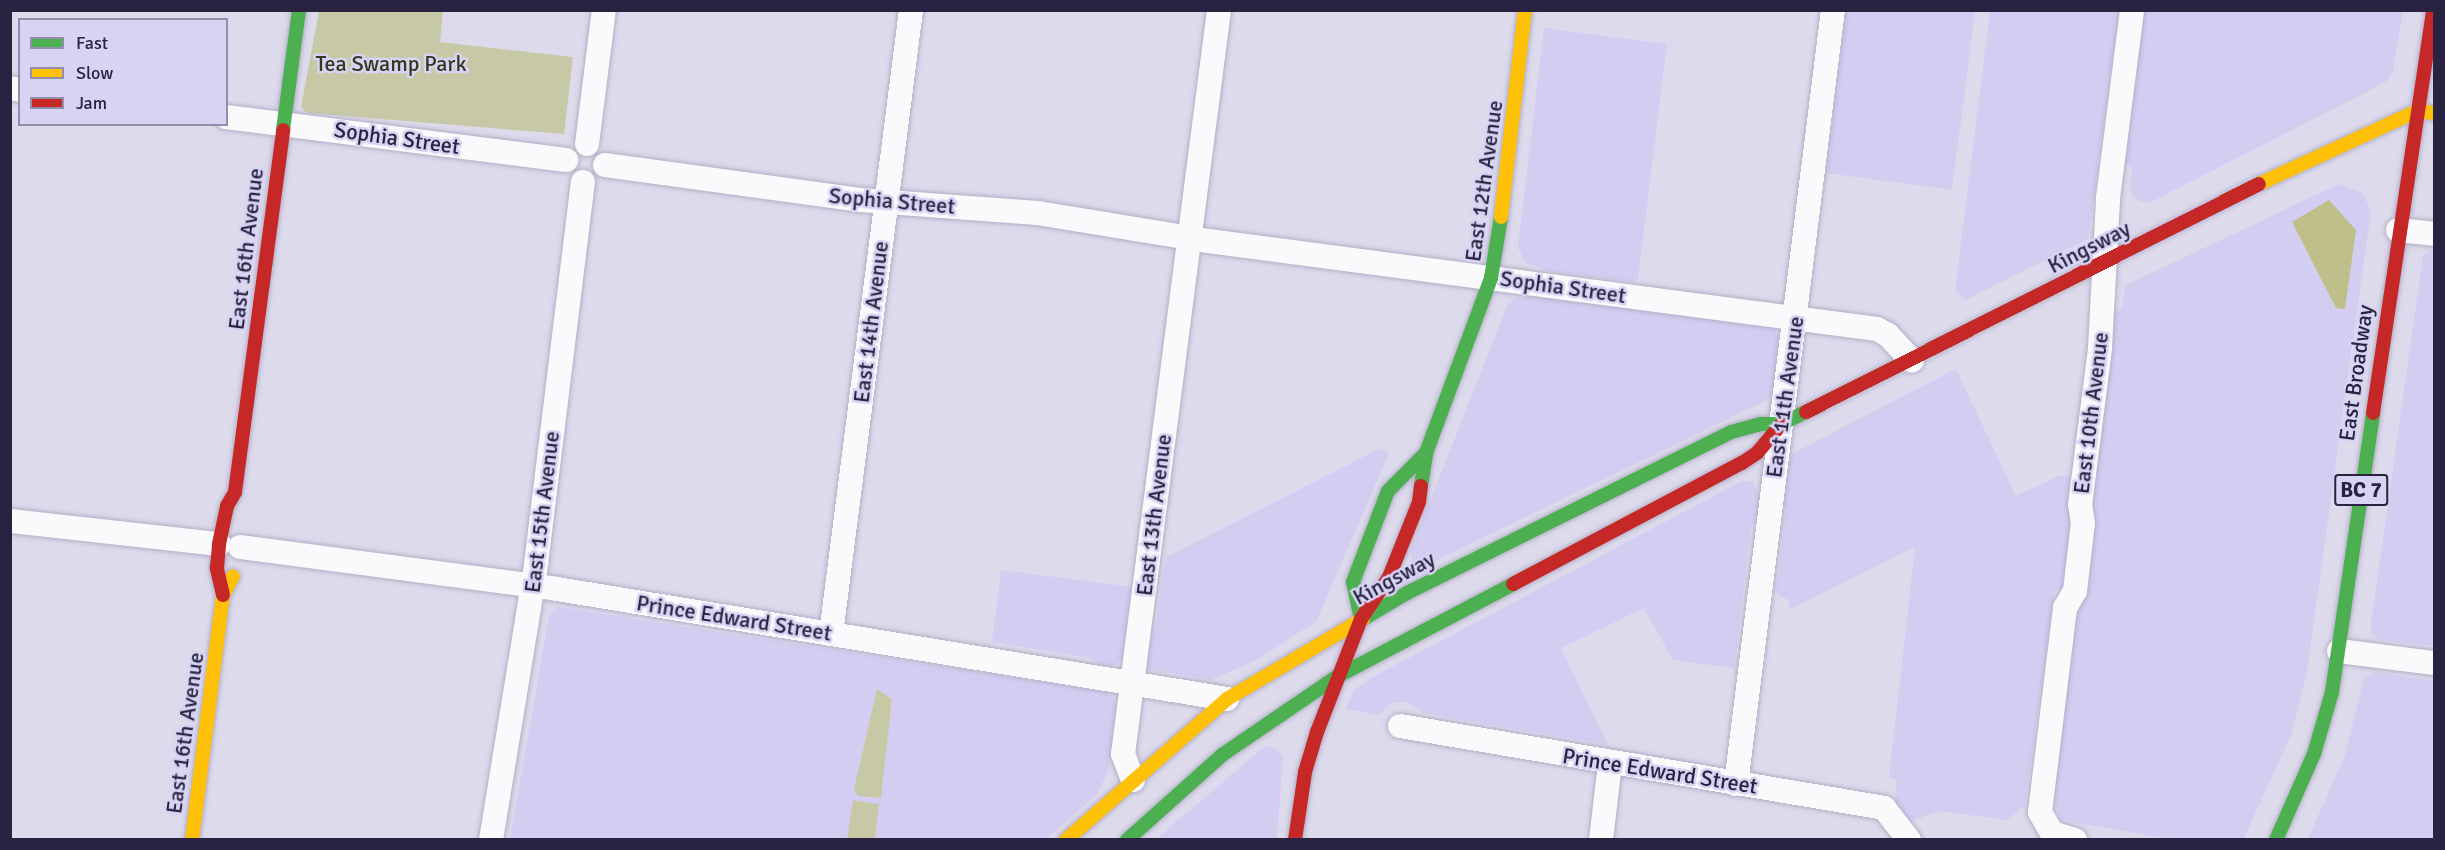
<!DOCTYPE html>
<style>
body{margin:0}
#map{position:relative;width:2445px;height:850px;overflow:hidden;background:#dddaec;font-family:Signika,sans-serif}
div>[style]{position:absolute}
.built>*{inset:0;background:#d3cdf2}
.green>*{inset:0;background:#c7c9a6}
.forest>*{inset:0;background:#bfc089}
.roads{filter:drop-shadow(0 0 2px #b3afc6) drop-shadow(0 0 2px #b3afc6)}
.street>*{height:24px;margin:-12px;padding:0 12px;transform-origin:12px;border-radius:12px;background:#faf9fc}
.fast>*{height:14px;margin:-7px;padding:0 7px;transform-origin:7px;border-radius:7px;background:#4caf50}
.slow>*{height:14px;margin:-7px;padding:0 7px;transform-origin:7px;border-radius:7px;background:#ffc107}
.jam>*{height:14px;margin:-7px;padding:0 7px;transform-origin:7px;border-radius:7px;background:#c62828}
span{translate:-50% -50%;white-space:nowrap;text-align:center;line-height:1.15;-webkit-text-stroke:5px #d7d3f3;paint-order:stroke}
.shield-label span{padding:2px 4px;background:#d7d3f3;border:2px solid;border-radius:4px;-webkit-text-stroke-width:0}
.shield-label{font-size:21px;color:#292341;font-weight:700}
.park-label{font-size:22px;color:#35371e}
.street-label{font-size:22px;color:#292341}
.frame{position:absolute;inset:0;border:12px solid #292341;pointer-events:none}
.legend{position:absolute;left:18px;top:18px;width:210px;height:108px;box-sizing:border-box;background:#d7d3f3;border:2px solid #918dac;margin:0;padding:8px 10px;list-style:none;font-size:18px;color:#292341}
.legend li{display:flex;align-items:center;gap:12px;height:30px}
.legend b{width:30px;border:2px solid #918dac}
</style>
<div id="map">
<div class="built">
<i style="clip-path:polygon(1846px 11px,1975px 11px,1952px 190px,1826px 173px)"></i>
<i style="clip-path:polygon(1990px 11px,2119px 11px,2088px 239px,1966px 300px,1955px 290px)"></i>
<i style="clip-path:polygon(2144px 11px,2403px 11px,2393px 71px,2386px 82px,2149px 203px,2137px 200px,2130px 191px,2132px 166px,2122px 163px)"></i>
<i style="clip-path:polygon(1544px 28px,1667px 44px,1638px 280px,1632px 282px,1548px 271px,1526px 263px,1518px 248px)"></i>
<i style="clip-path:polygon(2339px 184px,2363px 193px,2371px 211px,2307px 671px,2291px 735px,2243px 840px,2170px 839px,2060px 820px,2054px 797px,2111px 315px,2122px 308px,2125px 287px,2130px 283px)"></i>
<i style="clip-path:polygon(2434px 249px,2434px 646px,2379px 640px,2372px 634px,2371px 623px,2423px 256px)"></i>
<i style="clip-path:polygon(1538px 295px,1773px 326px,1780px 340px,1774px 392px,1767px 400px,1423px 567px,1416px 566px,1411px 561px,1411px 550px,1507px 306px,1514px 299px)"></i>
<i style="clip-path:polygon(1956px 369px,2016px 496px,2059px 476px,2076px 477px,2078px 519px,2064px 587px,2055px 590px,2024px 807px,2006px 820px,1940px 811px,1911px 821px,1905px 820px,1895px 806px,1897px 780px,1889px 778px,1915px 547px,1789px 610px,1789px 601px,1776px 592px,1786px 511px,1782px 501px,1789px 457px,1793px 453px)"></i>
<i style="clip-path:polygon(1381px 448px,1389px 453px,1316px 622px,1254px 661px,1211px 680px,1149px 669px,1146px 660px,1149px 632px,1156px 625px,1165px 558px)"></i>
<i style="clip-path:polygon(1742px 481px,1753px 482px,1761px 498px,1758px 518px,1751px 526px,1734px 668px,1673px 660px,1644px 608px,1561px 648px,1608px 745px,1423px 713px,1408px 702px,1392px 703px,1378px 715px,1345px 709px,1354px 691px,1369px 679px)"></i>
<i style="clip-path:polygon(1001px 570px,1134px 587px,1122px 660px,1111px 667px,1100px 665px,1091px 658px,992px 642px)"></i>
<i style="clip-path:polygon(558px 607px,1106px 692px,1113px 697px,1117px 708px,1108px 772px,1097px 794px,1047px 839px,510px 840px,549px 616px)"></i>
<i style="clip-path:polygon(2374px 672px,2434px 681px,2434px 839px,2308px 839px,2345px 755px,2364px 678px)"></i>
<i style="clip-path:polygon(1264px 747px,1275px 748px,1283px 757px,1277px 839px,1156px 839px)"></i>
</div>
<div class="green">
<i style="clip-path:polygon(319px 11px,443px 11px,440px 42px,573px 57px,564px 134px,307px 113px,301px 107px)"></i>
<i style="clip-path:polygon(877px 689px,892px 699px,881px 798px,858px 796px,854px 789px)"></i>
<i style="clip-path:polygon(853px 800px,879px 804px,875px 839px,847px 839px)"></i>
</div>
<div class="forest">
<i style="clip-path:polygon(2329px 200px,2356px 230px,2345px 309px,2336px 308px,2292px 222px)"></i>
</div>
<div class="roads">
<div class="street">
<i style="left:10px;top:88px;width:10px;rotate:11deg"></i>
<i style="left:226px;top:117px;width:343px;rotate:7.2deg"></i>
<i style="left:587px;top:144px;width:135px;rotate:-82.8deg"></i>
<i style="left:605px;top:165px;width:257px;rotate:7.8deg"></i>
<i style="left:860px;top:200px;width:178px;rotate:4.2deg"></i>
<i style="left:1038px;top:213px;width:143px;rotate:9.3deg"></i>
<i style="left:1191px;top:226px;width:218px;rotate:-82.6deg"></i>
<i style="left:2398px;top:230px;width:36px;rotate:6deg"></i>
<i style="left:1201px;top:240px;width:682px;rotate:7.5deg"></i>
<i style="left:1877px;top:329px;width:13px;rotate:29deg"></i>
<i style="left:1888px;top:335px;width:35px;rotate:47deg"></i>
<i style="left:10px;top:521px;width:210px;rotate:6.3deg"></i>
<i style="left:240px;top:547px;width:320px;rotate:7.5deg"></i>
<i style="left:557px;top:589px;width:679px;rotate:9.32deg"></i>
<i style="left:831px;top:634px;width:629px;rotate:-82.69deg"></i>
<i style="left:2339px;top:651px;width:96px;rotate:7.2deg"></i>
<i style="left:1400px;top:726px;width:491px;rotate:9.6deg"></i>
<i style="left:1884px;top:808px;width:41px;rotate:52deg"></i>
<i style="left:1133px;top:780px;width:28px;rotate:-111deg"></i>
<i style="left:1123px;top:754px;width:509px;rotate:-82.67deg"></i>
<i style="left:1736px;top:784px;width:780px;rotate:-82.86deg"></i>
<i style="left:491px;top:840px;width:280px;rotate:-80.7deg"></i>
<i style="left:536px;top:564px;width:385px;rotate:-83deg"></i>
<i style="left:1601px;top:840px;width:78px;rotate:-83.3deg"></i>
<i style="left:2075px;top:840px;width:24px;rotate:-163deg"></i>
<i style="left:2052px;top:833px;width:24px;rotate:-120deg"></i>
<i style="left:2040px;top:812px;width:206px;rotate:-83deg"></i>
<i style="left:2065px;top:608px;width:20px;rotate:-60deg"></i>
<i style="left:2075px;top:591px;width:68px;rotate:-83.3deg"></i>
<i style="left:2083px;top:523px;width:18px;rotate:-99deg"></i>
<i style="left:2080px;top:505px;width:158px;rotate:-82.7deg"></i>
<i style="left:2100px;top:348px;width:150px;rotate:-86.9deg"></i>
<i style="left:2108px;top:198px;width:190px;rotate:-82.7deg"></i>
</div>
<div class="fast">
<i style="left:283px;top:130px;width:121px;rotate:-82.4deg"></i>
<i style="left:1421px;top:486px;width:33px;rotate:-81deg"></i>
<i style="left:1426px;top:453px;width:187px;rotate:-69.6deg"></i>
<i style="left:1491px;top:278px;width:62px;rotate:-80.7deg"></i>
<i style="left:1361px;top:619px;width:38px;rotate:-102deg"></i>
<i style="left:1353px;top:582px;width:97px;rotate:-69deg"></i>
<i style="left:1388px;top:491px;width:54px;rotate:-45deg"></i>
<i style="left:1363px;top:619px;width:51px;rotate:-30.6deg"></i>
<i style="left:1407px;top:593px;width:362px;rotate:-26.4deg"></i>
<i style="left:1731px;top:432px;width:30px;rotate:-15deg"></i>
<i style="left:1760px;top:424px;width:21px"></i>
<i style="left:1781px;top:424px;width:28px;rotate:-26deg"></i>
<i style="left:1127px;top:840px;width:127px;rotate:-41.8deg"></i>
<i style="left:1222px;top:755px;width:140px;rotate:-34.3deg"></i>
<i style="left:1338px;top:676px;width:198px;rotate:-27.7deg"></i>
<i style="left:2276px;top:840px;width:94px;rotate:-66.2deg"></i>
<i style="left:2314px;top:754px;width:65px;rotate:-73.8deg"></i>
<i style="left:2332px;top:692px;width:282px;rotate:-81.6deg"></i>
</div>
<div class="slow">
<i style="left:2259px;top:184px;width:174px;rotate:-24.8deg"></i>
<i style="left:2417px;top:111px;width:17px;rotate:7deg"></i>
<i style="left:1501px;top:217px;width:208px;rotate:-83.4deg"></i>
<i style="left:192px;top:840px;width:247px;rotate:-82.8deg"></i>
<i style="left:223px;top:595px;width:21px;rotate:-62deg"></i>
<i style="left:1066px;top:840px;width:214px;rotate:-41.2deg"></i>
<i style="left:1227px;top:699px;width:158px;rotate:-30.5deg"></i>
</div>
<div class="jam">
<i style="left:1806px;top:412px;width:507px;rotate:-26.72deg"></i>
<i style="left:2373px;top:413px;width:407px;rotate:-81.5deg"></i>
<i style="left:1513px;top:584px;width:259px;rotate:-27.9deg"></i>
<i style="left:1742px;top:463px;width:18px;rotate:-34deg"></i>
<i style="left:1757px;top:453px;width:38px;rotate:-50deg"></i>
<i style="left:223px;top:595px;width:28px;rotate:-103deg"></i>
<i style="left:217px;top:568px;width:24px;rotate:-85deg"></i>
<i style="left:219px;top:544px;width:39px;rotate:-78deg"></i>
<i style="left:227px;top:506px;width:16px;rotate:-60deg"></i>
<i style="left:235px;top:492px;width:365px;rotate:-82.4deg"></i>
<i style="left:1295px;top:840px;width:69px;rotate:-81.6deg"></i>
<i style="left:1305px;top:772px;width:42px;rotate:-73.3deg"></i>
<i style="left:1317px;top:732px;width:121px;rotate:-68.7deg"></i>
<i style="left:1361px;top:619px;width:50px;rotate:-56.3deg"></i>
<i style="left:1389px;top:577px;width:81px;rotate:-68.2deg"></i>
<i style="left:1419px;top:502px;width:16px;rotate:-83deg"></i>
</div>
</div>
<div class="shield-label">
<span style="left:2361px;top:490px">BC 7</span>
</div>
<div class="park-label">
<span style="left:391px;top:64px">Tea Swamp Park</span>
</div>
<div class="street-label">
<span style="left:397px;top:138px;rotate:8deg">Sophia Street</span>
<span style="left:1484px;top:181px;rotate:-82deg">East 12th Avenue</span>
<span style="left:892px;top:201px;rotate:5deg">Sophia Street</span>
<span style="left:2089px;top:247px;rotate:-27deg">Kingsway</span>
<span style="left:246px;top:249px;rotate:-83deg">East 16th Avenue</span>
<span style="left:1563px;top:287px;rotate:8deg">Sophia Street</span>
<span style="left:871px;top:322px;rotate:-83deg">East 14th Avenue</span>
<span style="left:2356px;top:373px;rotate:-82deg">East Broadway</span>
<span style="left:1785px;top:397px;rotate:-82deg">East 11th Avenue</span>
<span style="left:2091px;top:413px;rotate:-83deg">East 10th Avenue</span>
<span style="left:542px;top:512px;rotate:-83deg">East 15th Avenue</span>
<span style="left:1154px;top:515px;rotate:-83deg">East 13th Avenue</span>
<span style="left:1394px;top:578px;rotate:-28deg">Kingsway</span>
<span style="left:734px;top:618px;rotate:9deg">Prince Edward Street</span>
<span style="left:185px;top:733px;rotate:-82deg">East 16th Avenue</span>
<span style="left:1660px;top:771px;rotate:9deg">Prince Edward Street</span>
</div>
<div class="frame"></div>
<ul class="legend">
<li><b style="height:8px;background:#4caf50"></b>Fast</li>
<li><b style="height:8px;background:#ffc107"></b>Slow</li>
<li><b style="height:8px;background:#c62828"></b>Jam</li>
</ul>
</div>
